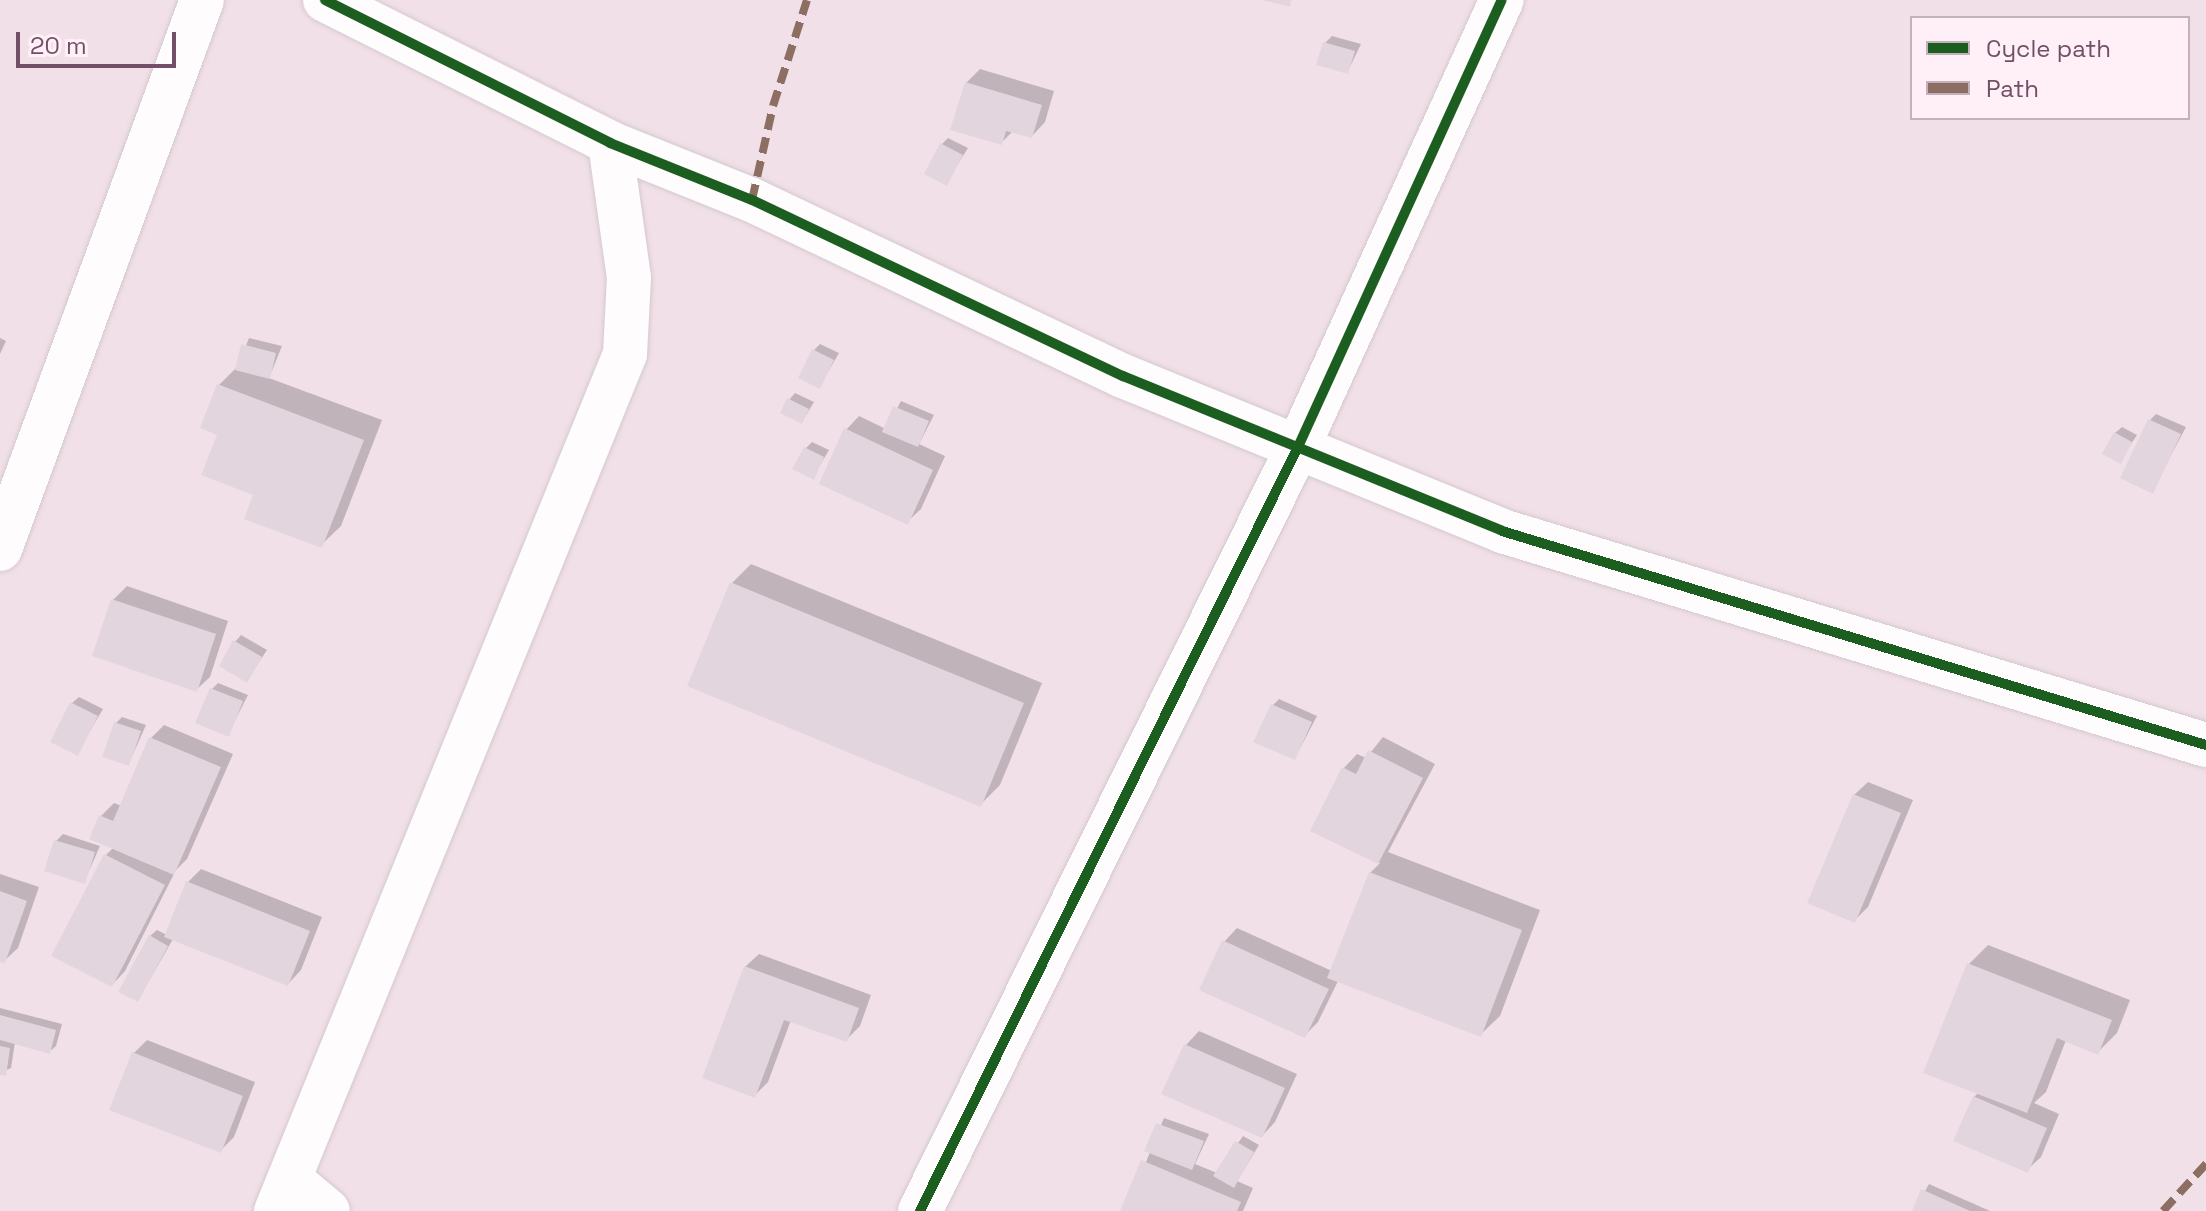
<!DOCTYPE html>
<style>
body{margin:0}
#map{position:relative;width:2206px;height:1211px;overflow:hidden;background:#f7edf2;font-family:"Space Grotesk",sans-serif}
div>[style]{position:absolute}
.residential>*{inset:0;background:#f2e0e9}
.shadow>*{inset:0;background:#0003}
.building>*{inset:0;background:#e3d5dd}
.roads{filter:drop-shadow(0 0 2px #d4c9cf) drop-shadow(0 0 2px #d4c9cf)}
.street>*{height:44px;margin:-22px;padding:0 22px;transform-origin:22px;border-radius:22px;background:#fefcfd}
.secondary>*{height:44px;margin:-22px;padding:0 22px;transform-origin:22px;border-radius:22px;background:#fefcfd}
.quiet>*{height:8px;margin-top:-4px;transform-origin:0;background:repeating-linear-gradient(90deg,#8d6e63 0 16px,transparent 0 24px)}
.cycleway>*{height:10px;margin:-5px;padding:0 5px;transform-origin:5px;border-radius:5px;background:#1b5e20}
span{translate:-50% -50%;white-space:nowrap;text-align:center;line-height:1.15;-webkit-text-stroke:8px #fef0f6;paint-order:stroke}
.legend{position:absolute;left:1910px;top:16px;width:280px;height:104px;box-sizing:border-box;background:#fef0f6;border:2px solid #c6b0bd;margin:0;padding:10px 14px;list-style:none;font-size:24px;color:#734f67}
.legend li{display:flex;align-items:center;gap:16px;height:40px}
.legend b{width:40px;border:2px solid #c6b0bd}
.scale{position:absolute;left:16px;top:32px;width:160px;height:36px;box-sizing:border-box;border:4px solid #734f67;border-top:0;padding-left:10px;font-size:24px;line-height:28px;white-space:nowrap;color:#734f67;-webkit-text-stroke:6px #fef0f6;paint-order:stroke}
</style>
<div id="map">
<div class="residential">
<i style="clip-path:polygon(evenodd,0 0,2206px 0,2206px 1211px,0 1211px,0 0,1912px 18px,2188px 18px,2188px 118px,1912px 118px,1912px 18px)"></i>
</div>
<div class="shadow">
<i style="clip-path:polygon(1332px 36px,1361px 44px,1348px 71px,1325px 43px)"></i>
<i style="clip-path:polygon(980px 69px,1054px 91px,1045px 122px,1032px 136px,1013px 131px,1001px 143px,966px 83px)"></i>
<i style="clip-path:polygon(948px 138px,968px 148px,946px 183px,941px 145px)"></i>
<i style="clip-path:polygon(0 338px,6px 341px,0 354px)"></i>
<i style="clip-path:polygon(249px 338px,282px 346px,269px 378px,382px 420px,341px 526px,321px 545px,256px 494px,220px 433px,219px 385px,238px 366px)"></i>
<i style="clip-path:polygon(820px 344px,839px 353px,820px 386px,814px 350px)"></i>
<i style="clip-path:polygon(795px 393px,814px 402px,802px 422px,789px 400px)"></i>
<i style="clip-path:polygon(901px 401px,934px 415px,919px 444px,945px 456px,921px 509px,907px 522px,846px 430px,859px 416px,886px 429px)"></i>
<i style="clip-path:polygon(2156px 414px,2186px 427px,2152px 491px,2150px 420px)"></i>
<i style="clip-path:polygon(2122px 427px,2137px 435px,2120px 461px,2115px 433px)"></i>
<i style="clip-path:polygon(812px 442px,829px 450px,813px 477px,806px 448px)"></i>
<i style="clip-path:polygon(751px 564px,1042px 683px,1000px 785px,980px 805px,732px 583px)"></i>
<i style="clip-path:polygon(127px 586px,228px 621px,210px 677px,196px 690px,113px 600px)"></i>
<i style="clip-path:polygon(241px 635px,267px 650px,247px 680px,235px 642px)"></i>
<i style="clip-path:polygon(218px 683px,248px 695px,228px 734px,212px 689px)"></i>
<i style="clip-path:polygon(79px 697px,103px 709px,77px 753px,72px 703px)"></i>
<i style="clip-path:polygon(1279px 699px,1317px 716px,1295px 758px,1273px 705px)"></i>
<i style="clip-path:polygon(122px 717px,146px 725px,129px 763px,116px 723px)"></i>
<i style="clip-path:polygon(164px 725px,233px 754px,187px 859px,176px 870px,125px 971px,112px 985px,106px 855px,114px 847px,101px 816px,114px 803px,122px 806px,150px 739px)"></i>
<i style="clip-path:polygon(1383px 737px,1435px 764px,1388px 852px,1540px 910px,1500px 1016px,1480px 1035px,1338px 981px,1318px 1022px,1304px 1036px,1224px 942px,1237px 928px,1332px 971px,1370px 873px,1380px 863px,1313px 830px,1344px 768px,1357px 754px,1366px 758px)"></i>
<i style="clip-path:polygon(1868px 782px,1913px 800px,1868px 907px,1855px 920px,1854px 795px)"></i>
<i style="clip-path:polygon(63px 834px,100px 846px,84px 882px,56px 841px)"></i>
<i style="clip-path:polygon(201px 869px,322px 917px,301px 970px,288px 984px,173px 939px,138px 1000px,150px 936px,157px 930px,167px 935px,188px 882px)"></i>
<i style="clip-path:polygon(0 874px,39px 887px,18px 948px,4px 961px,0 960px)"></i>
<i style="clip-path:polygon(1988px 945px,2130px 1000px,2117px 1033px,2097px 1053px,2066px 1040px,2046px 1092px,2034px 1103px,2059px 1114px,2041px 1157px,2027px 1170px,1974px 1097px,1979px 1092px,1969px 964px)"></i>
<i style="clip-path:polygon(759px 954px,871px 995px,860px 1026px,846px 1040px,791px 1020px,768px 1082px,755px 1095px,745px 967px)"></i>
<i style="clip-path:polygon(0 1008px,62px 1024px,56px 1046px,49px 1052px,15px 1042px,11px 1068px,0 1073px)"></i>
<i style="clip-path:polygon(1199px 1031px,1297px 1074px,1275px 1122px,1262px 1136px,1186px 1045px)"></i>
<i style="clip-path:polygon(147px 1040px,255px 1082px,234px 1137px,220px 1151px,133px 1054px)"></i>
<i style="clip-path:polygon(1164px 1118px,1209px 1134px,1195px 1164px,1217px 1173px,1243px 1136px,1259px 1145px,1237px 1181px,1253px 1188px,1243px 1211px,1126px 1211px)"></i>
<i style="clip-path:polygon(1929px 1184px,1990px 1211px,1914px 1211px)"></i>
</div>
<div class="building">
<i style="clip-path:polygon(1262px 0,1291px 0,1290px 7px)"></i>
<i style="clip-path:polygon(1323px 42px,1355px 51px,1348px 74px,1316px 65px)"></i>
<i style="clip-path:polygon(965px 82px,1042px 105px,1032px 138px,1006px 131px,1002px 145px,950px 130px)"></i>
<i style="clip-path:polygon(940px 143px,963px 155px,947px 186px,924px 174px)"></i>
<i style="clip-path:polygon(241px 344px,276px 353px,270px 379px,235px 370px)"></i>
<i style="clip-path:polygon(812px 349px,834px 360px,820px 389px,798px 378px)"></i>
<i style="clip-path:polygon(217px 384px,364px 440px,322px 548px,244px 519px,253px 495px,201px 475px,217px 435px,200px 428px)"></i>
<i style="clip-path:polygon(787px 398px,809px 409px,802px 424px,780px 413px)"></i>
<i style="clip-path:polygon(893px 406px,929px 421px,918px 447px,882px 432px)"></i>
<i style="clip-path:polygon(2148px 419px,2181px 434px,2153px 494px,2120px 478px)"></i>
<i style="clip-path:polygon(844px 428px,933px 470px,908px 525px,819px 484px)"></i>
<i style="clip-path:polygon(2114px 432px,2132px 442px,2121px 464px,2102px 454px)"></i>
<i style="clip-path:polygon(804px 447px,824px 457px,814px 480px,792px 469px)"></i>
<i style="clip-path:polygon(730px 582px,1024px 703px,981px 807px,687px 686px)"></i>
<i style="clip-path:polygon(111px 599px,216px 634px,197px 692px,92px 656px)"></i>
<i style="clip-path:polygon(233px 640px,262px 657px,247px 683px,219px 666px)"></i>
<i style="clip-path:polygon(210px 688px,243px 701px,229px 737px,195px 723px)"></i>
<i style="clip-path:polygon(70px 702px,98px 716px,78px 756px,50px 742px)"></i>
<i style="clip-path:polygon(1271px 704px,1312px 722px,1295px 760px,1253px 742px)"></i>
<i style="clip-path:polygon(114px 722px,141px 731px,129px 766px,102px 757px)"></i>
<i style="clip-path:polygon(149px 737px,221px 767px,174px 875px,89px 839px,99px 815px,113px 821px)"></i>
<i style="clip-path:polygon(1368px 750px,1423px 778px,1378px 864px,1310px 831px,1342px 767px,1356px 774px)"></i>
<i style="clip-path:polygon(1853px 794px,1901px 813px,1855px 923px,1807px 903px)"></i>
<i style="clip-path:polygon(54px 840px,95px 852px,85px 884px,44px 871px)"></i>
<i style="clip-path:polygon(104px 854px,165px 885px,112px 987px,51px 956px)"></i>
<i style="clip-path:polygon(1369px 872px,1522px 930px,1481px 1037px,1327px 978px)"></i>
<i style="clip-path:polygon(186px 881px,310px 931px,288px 986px,164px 937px)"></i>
<i style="clip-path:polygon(0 891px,27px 901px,5px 963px,0 962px)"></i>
<i style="clip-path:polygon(149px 935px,168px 946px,138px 1002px,118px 992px)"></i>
<i style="clip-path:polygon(1222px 940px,1329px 989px,1305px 1038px,1199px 990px)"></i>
<i style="clip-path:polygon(1967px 963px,2112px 1020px,2098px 1055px,2057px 1038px,2027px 1113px,1923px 1073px)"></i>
<i style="clip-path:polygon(744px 966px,859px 1008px,847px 1042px,784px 1020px,755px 1098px,702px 1078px)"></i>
<i style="clip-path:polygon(0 1015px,56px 1030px,50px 1054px,0 1040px)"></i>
<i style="clip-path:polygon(1184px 1044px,1285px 1088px,1262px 1138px,1161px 1094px)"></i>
<i style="clip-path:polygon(0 1046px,10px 1048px,6px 1076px,0 1075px)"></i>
<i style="clip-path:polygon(132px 1052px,243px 1096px,221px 1153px,109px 1110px)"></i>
<i style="clip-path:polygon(1973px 1096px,2047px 1128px,2028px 1173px,1953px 1141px)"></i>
<i style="clip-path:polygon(1156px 1123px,1204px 1141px,1192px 1170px,1144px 1151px)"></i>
<i style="clip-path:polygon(1235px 1141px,1254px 1152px,1234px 1188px,1213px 1176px)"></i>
<i style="clip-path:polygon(1141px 1160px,1241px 1202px,1237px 1211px,1120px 1211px)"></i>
<i style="clip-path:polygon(1921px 1189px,1970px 1211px,1912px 1211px)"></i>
</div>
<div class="roads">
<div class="street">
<i style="left:0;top:549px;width:585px;rotate:-69.8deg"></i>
<i style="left:291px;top:1180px;width:48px;rotate:40deg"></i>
<i style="left:276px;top:1211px;width:925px;rotate:-67.84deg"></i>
<i style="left:625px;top:354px;width:76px;rotate:-87deg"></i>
<i style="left:629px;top:278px;width:136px;rotate:-98deg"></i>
<i style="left:920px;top:1211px;width:852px;rotate:-63.68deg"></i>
<i style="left:1298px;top:447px;width:491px;rotate:-65.5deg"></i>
</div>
<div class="secondary">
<i style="left:325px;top:0;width:319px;rotate:26.6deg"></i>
<i style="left:610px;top:143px;width:153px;rotate:21.9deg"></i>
<i style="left:752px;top:200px;width:411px;rotate:25.4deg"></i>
<i style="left:1123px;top:376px;width:409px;rotate:22.2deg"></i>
<i style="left:1502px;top:531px;width:736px;rotate:16.91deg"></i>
</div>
</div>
<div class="quiet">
<i style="left:752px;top:200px;width:96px;rotate:-77.4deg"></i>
<i style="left:773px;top:106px;width:111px;rotate:-72.2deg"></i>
<i style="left:2163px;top:1211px;width:64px;rotate:-47.5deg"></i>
</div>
<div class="cycleway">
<i style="left:325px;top:0;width:319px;rotate:26.6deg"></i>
<i style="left:610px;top:143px;width:153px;rotate:21.9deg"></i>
<i style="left:752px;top:200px;width:411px;rotate:25.4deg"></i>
<i style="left:1123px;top:376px;width:409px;rotate:22.2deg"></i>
<i style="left:1502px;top:531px;width:736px;rotate:16.91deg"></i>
<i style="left:920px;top:1211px;width:852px;rotate:-63.68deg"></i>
<i style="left:1298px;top:447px;width:491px;rotate:-65.5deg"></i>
</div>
<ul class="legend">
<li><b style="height:10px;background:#1b5e20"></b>Cycle path</li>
<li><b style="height:10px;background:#8d6e63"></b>Path</li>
</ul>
<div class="scale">20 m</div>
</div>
